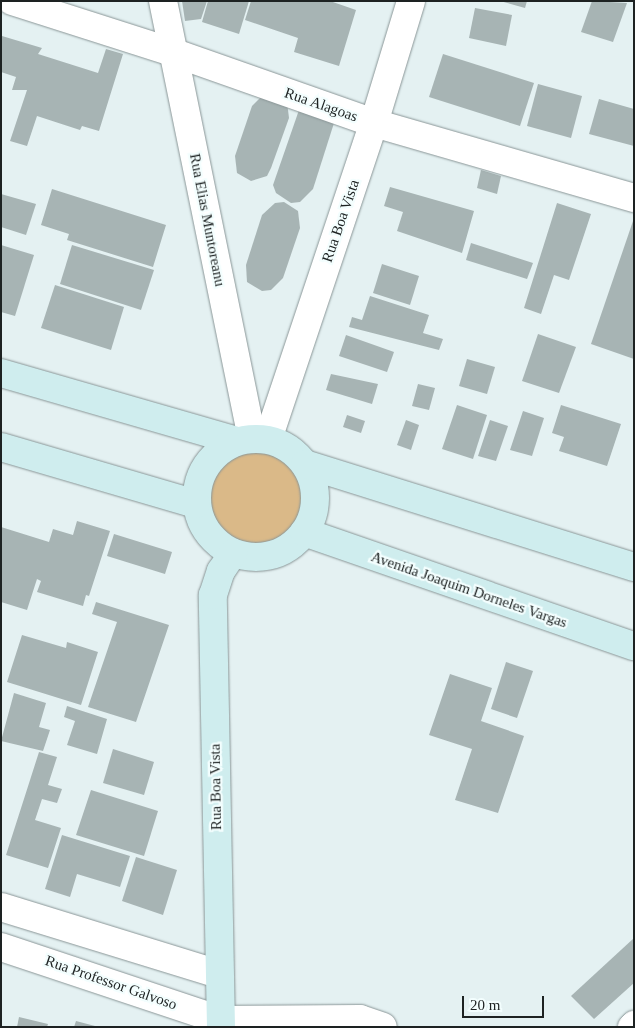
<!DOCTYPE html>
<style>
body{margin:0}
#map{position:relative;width:635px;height:1028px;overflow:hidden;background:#e4f1f2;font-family:"Times New Roman",serif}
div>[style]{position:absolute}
.green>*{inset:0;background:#dab988}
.round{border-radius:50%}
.building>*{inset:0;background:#a7b4b4}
.roads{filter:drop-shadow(0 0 1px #8a9697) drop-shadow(0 0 1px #8a9697)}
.street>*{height:28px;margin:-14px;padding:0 14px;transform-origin:14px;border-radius:14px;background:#fff}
.secondary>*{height:28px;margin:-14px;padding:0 14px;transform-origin:14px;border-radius:14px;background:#cfedee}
.secondary>.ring{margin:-14px;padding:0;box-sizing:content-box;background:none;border:28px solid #cfedee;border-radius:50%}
span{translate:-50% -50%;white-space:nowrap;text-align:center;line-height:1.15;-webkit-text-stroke:4.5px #f3fefe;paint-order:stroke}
.street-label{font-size:15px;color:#1d2222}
.frame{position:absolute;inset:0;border:2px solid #1d2222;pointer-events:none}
.scale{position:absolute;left:462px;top:996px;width:82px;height:22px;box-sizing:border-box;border:2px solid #1d2222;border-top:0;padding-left:6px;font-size:15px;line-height:18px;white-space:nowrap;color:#1d2222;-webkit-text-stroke:4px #f3fefe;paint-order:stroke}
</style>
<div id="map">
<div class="green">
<i class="round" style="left:209px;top:449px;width:94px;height:94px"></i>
</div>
<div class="building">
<i style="clip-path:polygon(182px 1px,207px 1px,201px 19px,185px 21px)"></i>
<i style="clip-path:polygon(208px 1px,249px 1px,239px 34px,202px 22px)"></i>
<i style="clip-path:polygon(251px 1px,330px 1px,356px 10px,339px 66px,294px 52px,298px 38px,245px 20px)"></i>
<i style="clip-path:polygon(500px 1px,527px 1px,525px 8px)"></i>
<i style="clip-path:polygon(592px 1px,627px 3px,613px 42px,581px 32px)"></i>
<i style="clip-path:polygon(475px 8px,512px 15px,506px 46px,469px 38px)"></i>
<i style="clip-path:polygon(2px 36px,42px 48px,38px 54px,98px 73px,106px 49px,123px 54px,99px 131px,82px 126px,80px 130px,37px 116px,27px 146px,10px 141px,27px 90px,12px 90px,16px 77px,1px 72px)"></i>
<i style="clip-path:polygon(443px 54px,534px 83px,520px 126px,429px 97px)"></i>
<i style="clip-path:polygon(538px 84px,582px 96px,571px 138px,527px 126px)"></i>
<i style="clip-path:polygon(264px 94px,287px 102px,289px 118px,271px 168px,267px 176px,251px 181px,237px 173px,235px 156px,252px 106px)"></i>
<i style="clip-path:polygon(599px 99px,634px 109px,634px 146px,589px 134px)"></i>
<i style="clip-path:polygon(299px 110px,334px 123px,313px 189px,300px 202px,291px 203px,276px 193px,273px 185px)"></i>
<i style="clip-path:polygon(481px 170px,501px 176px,497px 194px,477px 188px)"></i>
<i style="clip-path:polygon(390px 187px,474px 211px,462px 253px,397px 231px,403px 212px,384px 206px)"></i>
<i style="clip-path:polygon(52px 189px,166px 225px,153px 267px,67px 240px,69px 234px,41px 225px)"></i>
<i style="clip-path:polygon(1px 194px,36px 204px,26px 235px,1px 227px)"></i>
<i style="clip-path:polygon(284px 202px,298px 211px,300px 228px,283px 278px,271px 290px,262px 291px,247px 282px,246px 265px,262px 215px,275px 203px)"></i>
<i style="clip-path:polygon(557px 203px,591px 214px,569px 280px,554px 275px,541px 314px,524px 308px)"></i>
<i style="clip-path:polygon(633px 221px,634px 221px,634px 359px,591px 344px)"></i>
<i style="clip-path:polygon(471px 243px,533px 263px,527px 279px,466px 260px)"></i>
<i style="clip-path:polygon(1px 245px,34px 255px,15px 316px,1px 312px)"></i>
<i style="clip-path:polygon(72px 245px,154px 270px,141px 310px,60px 284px)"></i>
<i style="clip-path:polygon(382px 264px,419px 276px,410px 305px,373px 293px)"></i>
<i style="clip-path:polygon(55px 285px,124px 307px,111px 350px,41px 328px)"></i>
<i style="clip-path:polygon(370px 296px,429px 315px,423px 333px,443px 339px,439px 350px,349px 327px,352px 317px,362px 320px)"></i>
<i style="clip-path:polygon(538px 334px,576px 347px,559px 393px,522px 381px)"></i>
<i style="clip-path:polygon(346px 335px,394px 352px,387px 372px,339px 356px)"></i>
<i style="clip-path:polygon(467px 359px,495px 367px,487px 394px,459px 386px)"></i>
<i style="clip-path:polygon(331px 374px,378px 384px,372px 404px,326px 390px)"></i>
<i style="clip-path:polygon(418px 384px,435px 388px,429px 410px,412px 406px)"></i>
<i style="clip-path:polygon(457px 405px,487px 415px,473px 459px,442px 449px)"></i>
<i style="clip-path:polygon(561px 405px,621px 424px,607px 466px,559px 451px,564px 437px,552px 433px)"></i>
<i style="clip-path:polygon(523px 411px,544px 418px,532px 456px,510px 450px)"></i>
<i style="clip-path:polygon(347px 415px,365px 421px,361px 433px,343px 427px)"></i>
<i style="clip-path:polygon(406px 420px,419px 425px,411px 450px,397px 445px)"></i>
<i style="clip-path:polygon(490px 420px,508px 426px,496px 461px,478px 456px)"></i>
<i style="clip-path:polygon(77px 521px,110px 531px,89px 596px,86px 595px,83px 606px,37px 592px,41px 581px,37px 579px,27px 610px,1px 602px,1px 527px,49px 542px,53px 529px,73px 535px)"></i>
<i style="clip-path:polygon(114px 534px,172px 552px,165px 574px,107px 556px)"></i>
<i style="clip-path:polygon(96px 602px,169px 625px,136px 722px,88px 707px,117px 622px,92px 614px)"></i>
<i style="clip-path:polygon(22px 635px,66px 648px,67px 642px,98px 652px,81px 705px,7px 682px)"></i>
<i style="clip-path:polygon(506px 662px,533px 671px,517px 718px,491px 709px)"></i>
<i style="clip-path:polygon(450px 674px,492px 688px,481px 721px,524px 736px,498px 813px,455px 800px,472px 749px,429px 735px)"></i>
<i style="clip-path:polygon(14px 693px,46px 703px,39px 727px,50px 730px,43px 751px,1px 741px)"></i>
<i style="clip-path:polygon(67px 706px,107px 719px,97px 754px,67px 745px,75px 721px,64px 717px)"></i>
<i style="clip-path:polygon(113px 749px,154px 762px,144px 795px,103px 783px)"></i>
<i style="clip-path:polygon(39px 752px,57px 757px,48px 785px,62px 789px,57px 803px,42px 799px,35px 820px,61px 828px,48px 868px,6px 855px)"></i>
<i style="clip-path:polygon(91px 790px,158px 811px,144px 856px,76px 835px)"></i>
<i style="clip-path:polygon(62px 835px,130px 856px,120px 887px,77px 874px,70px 897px,45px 889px)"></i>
<i style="clip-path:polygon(136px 857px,177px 870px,163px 915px,122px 901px)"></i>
<i style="clip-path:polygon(634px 938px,634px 983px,594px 1019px,571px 996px)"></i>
<i style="clip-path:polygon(19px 1017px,48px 1024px,47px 1027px,17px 1027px)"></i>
<i style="clip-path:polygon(76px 1021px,95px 1026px,95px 1027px,74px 1027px)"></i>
</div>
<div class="roads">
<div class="street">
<i style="left:12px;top:1px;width:171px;rotate:17.7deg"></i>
<i style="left:175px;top:53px;width:211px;rotate:19.4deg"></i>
<i style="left:374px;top:123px;width:271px;rotate:16.1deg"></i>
<i style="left:163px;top:1px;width:446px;rotate:78.5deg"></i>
<i style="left:268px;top:439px;width:333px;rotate:-71.5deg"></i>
<i style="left:374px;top:123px;width:127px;rotate:-73.1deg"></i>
<i style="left:1px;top:907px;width:228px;rotate:17.1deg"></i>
<i style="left:1px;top:947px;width:231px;rotate:18.4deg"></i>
<i style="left:220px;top:1020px;width:140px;rotate:-0.4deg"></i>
<i style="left:360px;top:1019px;width:24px;rotate:19deg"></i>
<i style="left:632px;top:1027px;width:3px;rotate:-45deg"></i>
</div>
<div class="secondary">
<i style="left:1px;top:373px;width:245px;rotate:16.1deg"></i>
<i class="ring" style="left:197px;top:439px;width:90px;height:90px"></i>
<i style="left:1px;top:447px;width:203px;rotate:16.3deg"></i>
<i style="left:305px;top:464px;width:345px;rotate:17.4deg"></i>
<i style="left:304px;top:532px;width:349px;rotate:19.1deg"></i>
<i style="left:221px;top:1027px;width:432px;rotate:-91.1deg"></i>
<i style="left:213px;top:595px;width:25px;rotate:-72deg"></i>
<i style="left:221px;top:571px;width:22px;rotate:-56deg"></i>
</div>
</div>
<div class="street-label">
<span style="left:321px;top:105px;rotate:19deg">Rua Alagoas</span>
<span style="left:207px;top:220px;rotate:79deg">Rua Elias Muntoreanu</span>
<span style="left:341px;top:221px;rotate:-71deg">Rua Boa Vista</span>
<span style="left:469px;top:590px;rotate:19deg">Avenida Joaquim Dorneles Vargas</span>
<span style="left:216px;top:787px;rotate:-91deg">Rua Boa Vista</span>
<span style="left:111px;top:983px;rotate:19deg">Rua Professor Galvoso</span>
</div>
<div class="frame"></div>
<div class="scale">20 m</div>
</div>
